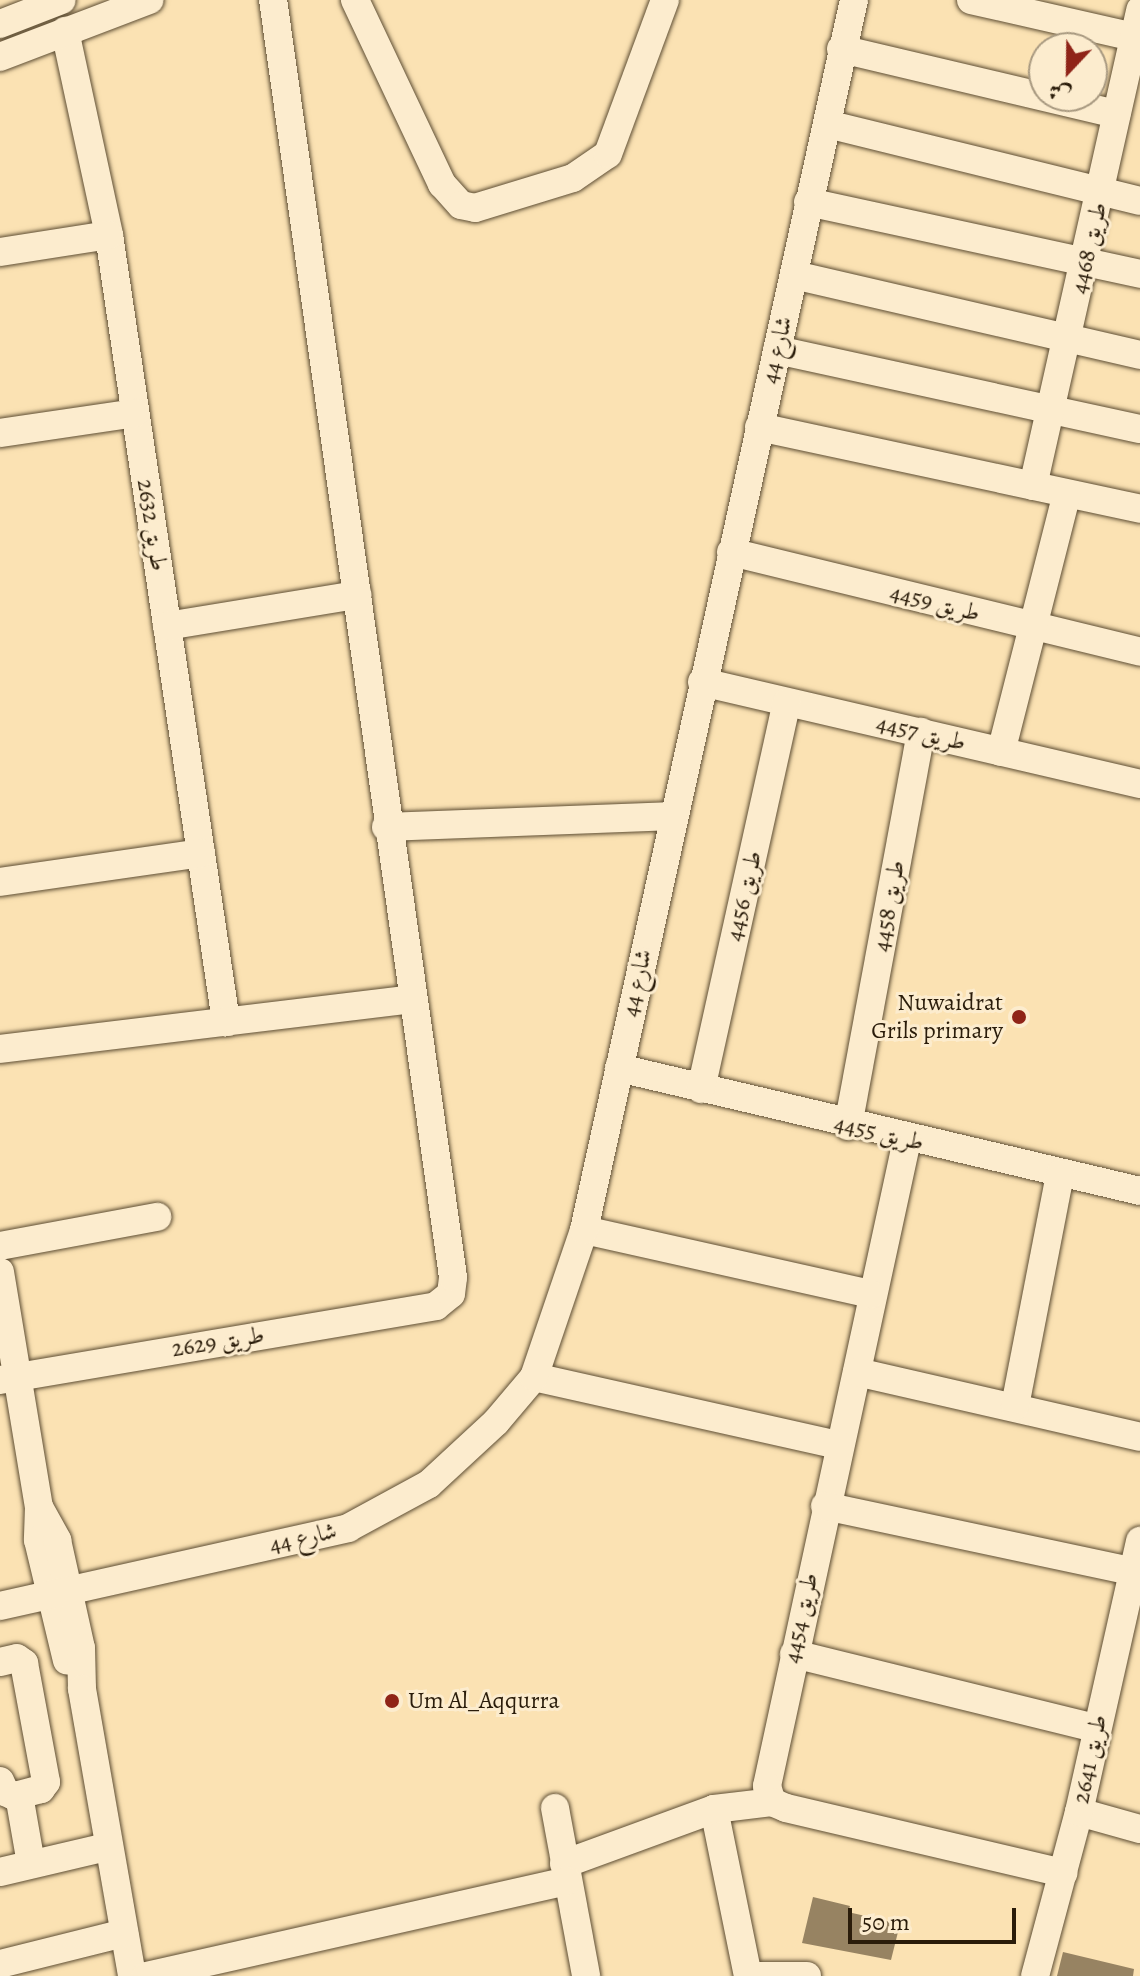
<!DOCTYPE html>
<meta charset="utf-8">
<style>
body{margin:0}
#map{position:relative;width:1140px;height:1976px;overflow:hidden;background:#fbe2b3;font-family:Alegreya,Amiri,serif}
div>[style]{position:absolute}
.building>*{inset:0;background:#978362}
.roads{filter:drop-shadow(0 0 2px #5e4e34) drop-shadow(0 0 2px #5e4e34)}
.minor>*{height:28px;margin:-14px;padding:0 14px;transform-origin:14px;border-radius:14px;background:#fcecce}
.dots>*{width:22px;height:22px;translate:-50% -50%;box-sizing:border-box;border:4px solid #fcecce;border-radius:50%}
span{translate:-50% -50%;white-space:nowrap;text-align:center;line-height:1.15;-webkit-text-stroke:6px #fcecce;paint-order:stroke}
.street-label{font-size:24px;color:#2a1c0a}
.poi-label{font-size:24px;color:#2a1c0a}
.right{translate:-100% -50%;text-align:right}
.left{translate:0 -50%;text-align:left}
.north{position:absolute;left:1028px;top:32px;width:80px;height:80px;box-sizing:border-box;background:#fcecce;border:2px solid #a89980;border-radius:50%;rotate:202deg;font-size:22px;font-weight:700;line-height:32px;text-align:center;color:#2a1c0a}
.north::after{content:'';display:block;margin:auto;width:28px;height:36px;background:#8f2418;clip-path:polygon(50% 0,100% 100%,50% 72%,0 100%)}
.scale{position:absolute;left:848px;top:1908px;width:168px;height:36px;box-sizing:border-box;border:4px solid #2a1c0a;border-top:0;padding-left:10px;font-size:24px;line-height:28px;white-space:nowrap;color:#2a1c0a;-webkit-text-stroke:6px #fcecce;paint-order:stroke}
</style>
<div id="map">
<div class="building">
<i style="clip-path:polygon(813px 1897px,850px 1906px,848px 1912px,900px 1924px,891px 1960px,802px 1943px)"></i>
<i style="clip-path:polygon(1063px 1952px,1134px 1969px,1133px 1976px,1057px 1976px)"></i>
</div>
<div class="roads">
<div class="minor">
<i style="left:355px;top:0;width:204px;rotate:64.7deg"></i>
<i style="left:442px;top:184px;width:28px;rotate:48deg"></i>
<i style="left:461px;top:205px;width:14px;rotate:12deg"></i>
<i style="left:475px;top:208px;width:102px;rotate:-17deg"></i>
<i style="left:573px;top:178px;width:42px;rotate:-34.4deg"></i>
<i style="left:608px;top:154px;width:164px;rotate:-69.7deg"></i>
<i style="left:971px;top:0;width:167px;rotate:12.8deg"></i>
<i style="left:0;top:24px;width:66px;rotate:-21.2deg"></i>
<i style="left:65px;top:31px;width:209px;rotate:77.8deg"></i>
<i style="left:109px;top:235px;width:796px;rotate:81.54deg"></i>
<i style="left:841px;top:49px;width:283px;rotate:13.3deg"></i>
<i style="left:0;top:57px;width:160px;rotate:-20.9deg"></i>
<i style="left:827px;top:124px;width:322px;rotate:13.8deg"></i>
<i style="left:808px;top:202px;width:340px;rotate:12.2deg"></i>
<i style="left:0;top:252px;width:110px;rotate:-8.9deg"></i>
<i style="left:794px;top:275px;width:355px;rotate:13deg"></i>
<i style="left:777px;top:350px;width:371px;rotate:12.3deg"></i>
<i style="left:759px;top:427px;width:390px;rotate:12.1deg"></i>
<i style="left:0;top:433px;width:136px;rotate:-8.4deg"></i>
<i style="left:1033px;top:486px;width:488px;rotate:-77.3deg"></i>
<i style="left:731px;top:552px;width:421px;rotate:13.7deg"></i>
<i style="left:167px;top:626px;width:193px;rotate:-9.3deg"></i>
<i style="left:702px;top:682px;width:450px;rotate:13.1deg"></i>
<i style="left:1001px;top:752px;width:266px;rotate:-75.7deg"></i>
<i style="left:386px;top:827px;width:288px;rotate:-2.2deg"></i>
<i style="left:0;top:882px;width:203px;rotate:-8.2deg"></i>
<i style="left:0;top:1049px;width:416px;rotate:-6.9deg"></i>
<i style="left:619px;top:1068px;width:535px;rotate:13.28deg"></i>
<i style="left:701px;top:1089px;width:396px;rotate:-77.5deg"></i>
<i style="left:848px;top:1126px;width:401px;rotate:-79.5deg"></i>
<i style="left:907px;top:1140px;width:661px;rotate:102.23deg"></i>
<i style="left:767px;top:1786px;width:17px;rotate:73deg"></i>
<i style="left:772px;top:1802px;width:15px;rotate:23deg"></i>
<i style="left:786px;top:1808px;width:285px;rotate:13.2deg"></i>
<i style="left:584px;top:1230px;width:294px;rotate:12.6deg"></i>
<i style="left:0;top:1246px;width:160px;rotate:-10.5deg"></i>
<i style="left:0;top:1272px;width:238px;rotate:80.6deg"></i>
<i style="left:39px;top:1507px;width:33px;rotate:92deg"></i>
<i style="left:38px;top:1540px;width:124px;rotate:76.5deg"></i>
<i style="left:857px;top:1372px;width:290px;rotate:12.9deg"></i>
<i style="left:534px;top:1377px;width:312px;rotate:12.6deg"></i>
<i style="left:0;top:1380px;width:442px;rotate:-9.6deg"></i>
<i style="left:436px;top:1306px;width:19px;rotate:-39deg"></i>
<i style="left:451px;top:1294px;width:17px;rotate:-83deg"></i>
<i style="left:453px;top:1277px;width:1290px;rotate:-98.02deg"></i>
<i style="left:1015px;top:1406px;width:236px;rotate:-79deg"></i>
<i style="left:825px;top:1506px;width:322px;rotate:12deg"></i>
<i style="left:39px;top:1507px;width:38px;rotate:61deg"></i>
<i style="left:57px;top:1540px;width:111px;rotate:77.5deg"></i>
<i style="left:81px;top:1648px;width:41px;rotate:88.6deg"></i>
<i style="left:82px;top:1689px;width:291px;rotate:80.1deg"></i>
<i style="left:0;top:1606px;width:357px;rotate:-12.6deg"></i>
<i style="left:348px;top:1528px;width:92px;rotate:-28.5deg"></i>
<i style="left:429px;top:1484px;width:91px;rotate:-42.8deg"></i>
<i style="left:496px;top:1422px;width:59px;rotate:-49.8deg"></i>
<i style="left:534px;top:1377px;width:155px;rotate:-71.2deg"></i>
<i style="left:584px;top:1230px;width:1259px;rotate:-77.62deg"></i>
<i style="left:794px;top:1654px;width:310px;rotate:13.8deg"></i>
<i style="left:0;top:1662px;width:17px;rotate:-13deg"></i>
<i style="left:17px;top:1658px;width:9px;rotate:36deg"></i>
<i style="left:24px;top:1663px;width:121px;rotate:79.5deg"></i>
<i style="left:46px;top:1782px;width:9px;rotate:126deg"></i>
<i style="left:41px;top:1789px;width:28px;rotate:165deg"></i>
<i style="left:14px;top:1796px;width:10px;rotate:-156deg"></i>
<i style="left:5px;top:1792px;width:12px;rotate:-114deg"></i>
<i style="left:19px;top:1795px;width:70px;rotate:80.1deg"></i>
<i style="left:555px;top:1808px;width:171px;rotate:79.5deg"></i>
<i style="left:714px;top:1809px;width:170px;rotate:78.5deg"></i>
<i style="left:1079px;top:1812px;width:63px;rotate:15.6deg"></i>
<i style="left:564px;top:1864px;width:160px;rotate:-20.1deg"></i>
<i style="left:714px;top:1809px;width:58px;rotate:-6.9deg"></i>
<i style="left:0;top:1872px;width:110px;rotate:-13.2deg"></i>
<i style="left:0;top:1964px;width:128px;rotate:-14deg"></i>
<i style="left:146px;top:1976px;width:432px;rotate:-12.7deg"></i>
<i style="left:754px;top:1976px;width:53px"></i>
<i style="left:1035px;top:1976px;width:170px;rotate:-75deg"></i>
<i style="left:1079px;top:1812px;width:278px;rotate:-77.3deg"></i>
</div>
</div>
<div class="dots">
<i style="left:1019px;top:1017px;background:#8f2418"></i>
<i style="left:392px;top:1701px;background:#8f2418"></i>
</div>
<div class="street-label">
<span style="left:1089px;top:248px;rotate:-77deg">طريق 4468</span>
<span style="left:777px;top:350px;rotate:-77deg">شارع 44</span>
<span style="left:152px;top:525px;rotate:81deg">طريق 2632</span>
<span style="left:935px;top:603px;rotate:14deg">طريق 4459</span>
<span style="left:921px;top:733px;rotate:13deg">طريق 4457</span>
<span style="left:744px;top:896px;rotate:-77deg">طريق 4456</span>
<span style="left:889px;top:906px;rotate:-80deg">طريق 4458</span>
<span style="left:637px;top:983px;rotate:-78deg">شارع 44</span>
<span style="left:879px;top:1133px;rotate:13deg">طريق 4455</span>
<span style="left:218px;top:1342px;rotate:-9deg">طريق 2629</span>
<span style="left:303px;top:1538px;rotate:-13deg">شارع 44</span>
<span style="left:801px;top:1618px;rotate:-78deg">طريق 4454</span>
<span style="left:1090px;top:1759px;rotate:-78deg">طريق 2641</span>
</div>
<div class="poi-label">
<span class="right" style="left:1003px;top:1017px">Nuwaidrat<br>Grils primary</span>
<span class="left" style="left:408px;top:1701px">Um Al_Aqqurra</span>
</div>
<div class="north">ش</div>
<div class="scale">50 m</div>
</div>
